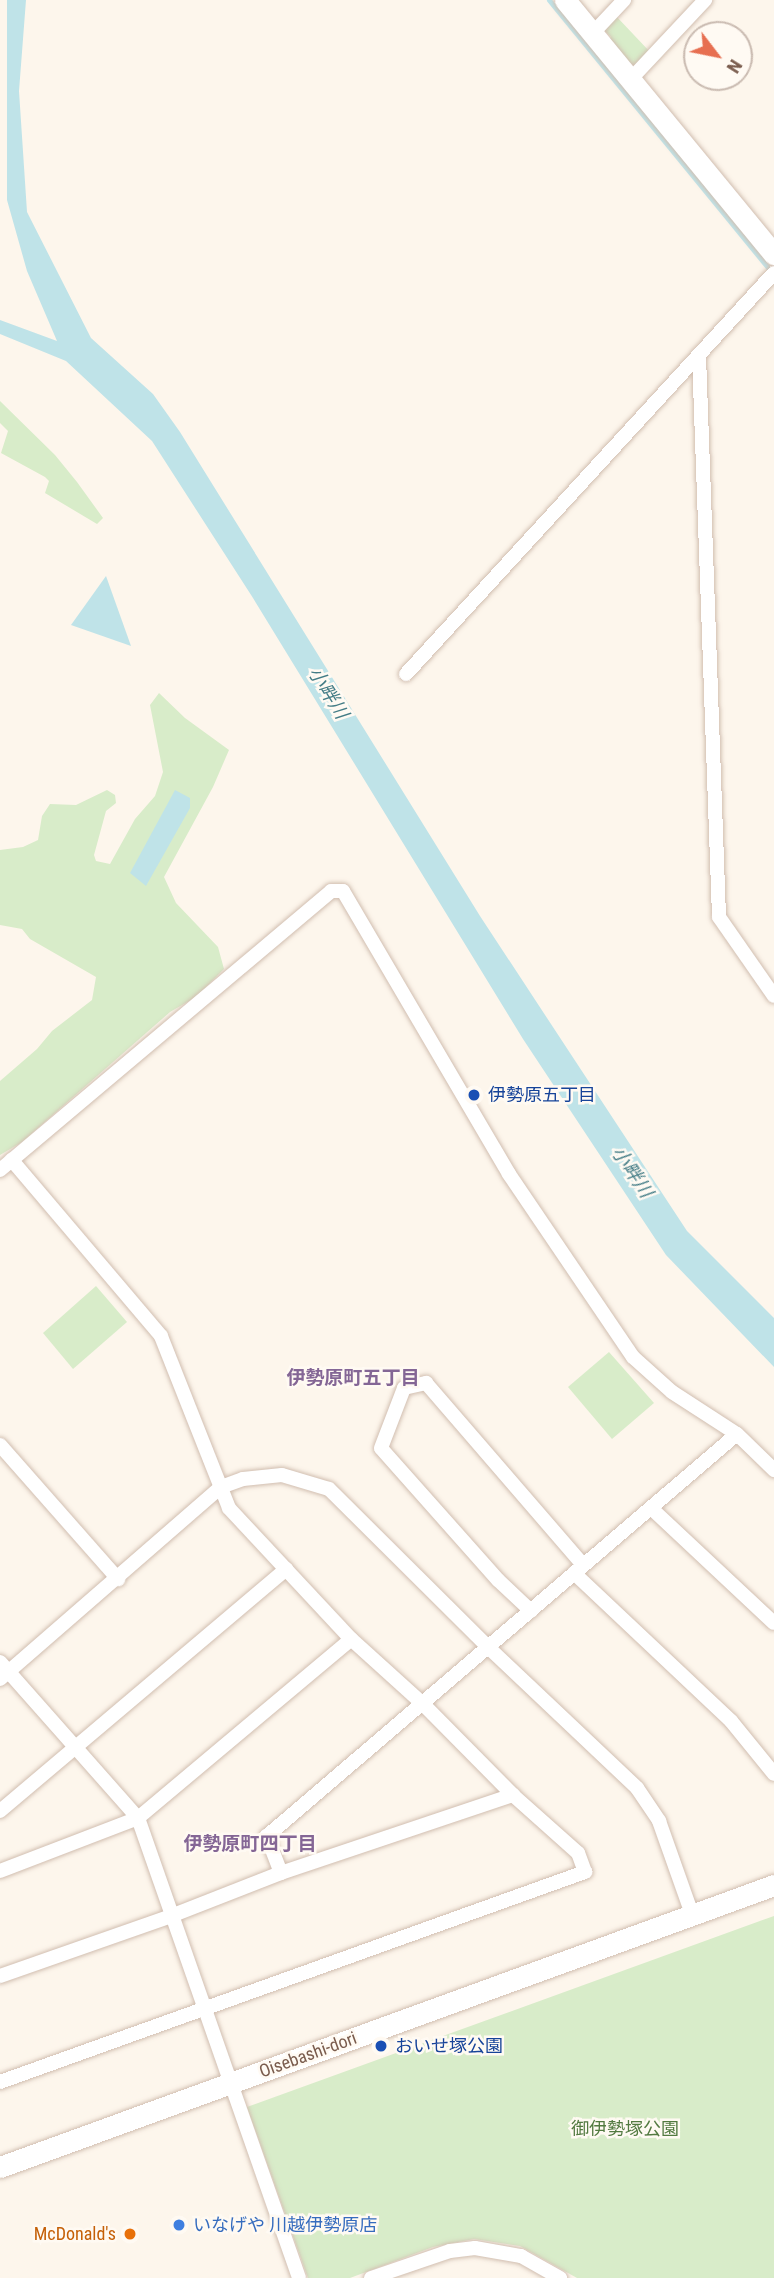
<!DOCTYPE html>
<meta charset="utf-8">
<style>
body{margin:0}
#map{position:relative;width:774px;height:2278px;overflow:hidden;background:#fdf6ec;font-family:"Roboto Condensed","Noto Sans JP",sans-serif}
div>[style]{position:absolute}
.green>*{inset:0;background:#d8ecc9}
.water>*{inset:0;background:#bfe3e8}
.stream>*{height:5px;margin:-2.5px;padding:0 2.5px;transform-origin:2.5px;border-radius:2.5px;background:#bfe3e8}
.roads{filter:drop-shadow(0 0 2px #d1beb0) drop-shadow(0 0 2px #d1beb0)}
.street>*{height:14px;margin:-7px;padding:0 7px;transform-origin:7px;border-radius:7px;background:#fff}
.secondary>*{height:21px;margin:-10.5px;padding:0 10.5px;transform-origin:10.5px;border-radius:10.5px;background:#fff}
.dots>*{width:19px;height:19px;translate:-50% -50%;box-sizing:border-box;border:4px solid #fffaf3;border-radius:50%}
span{translate:-50% -50%;white-space:nowrap;text-align:center;line-height:1.15;-webkit-text-stroke:5px #fffaf3;paint-order:stroke}
.transit-label{font-size:18px;color:#164399}
.left{translate:0 -50%;text-align:left}
.street-label{font-size:18px;color:#7a5c4d}
.park-label{font-size:18px;color:#537a41}
.shop-label{font-size:18px;color:#366cbe}
.food-label{font-size:18px;color:#c56008}
.right{translate:-100% -50%;text-align:right}
.water-label{font-size:19px;color:#437c86;font-style:italic}
.neighbourhood-label{font-size:19px;color:#846695;font-weight:700}
.north{position:absolute;left:683px;top:21px;width:70px;height:70px;box-sizing:border-box;background:#fffaf3;border:2px solid #cabbb1;border-radius:50%;rotate:122deg;font-size:19px;font-weight:700;line-height:28px;text-align:center;color:#7a5c4d}
.north::after{content:'';display:block;margin:auto;width:24px;height:32px;background:#e76f51;clip-path:polygon(50% 0,100% 100%,50% 72%,0 100%)}
</style>
<div id="map">
<div class="green">
<i style="clip-path:polygon(616px 16px,651px 53px,638px 65px,632px 65px,608px 40px,611px 37px,603px 29px)"></i>
<i style="clip-path:polygon(0 401px,55px 455px,77px 482px,103px 518px,97px 524px,45px 493px,49px 481px,45px 477px,1px 453px,8px 431px,0 423px)"></i>
<i style="clip-path:polygon(159px 693px,185px 718px,229px 750px,213px 787px,164px 877px,176px 903px,218px 947px,224px 969px,196px 997px,170px 1012px,22px 1142px,0 1155px,0 1081px,37px 1049px,52px 1031px,92px 1000px,96px 977px,30px 939px,22px 929px,0 925px,0 850px,23px 847px,38px 840px,42px 816px,50px 804px,76px 805px,107px 790px,115px 795px,116px 803px,106px 811px,94px 855px,96px 861px,110px 864px,135px 819px,155px 796px,163px 772px,150px 705px)"></i>
<i style="clip-path:polygon(96px 1286px,127px 1322px,73px 1369px,43px 1333px)"></i>
<i style="clip-path:polygon(609px 1352px,654px 1403px,612px 1439px,568px 1387px)"></i>
<i style="clip-path:polygon(774px 1916px,774px 2278px,577px 2278px,520px 2246px,474px 2239px,433px 2247px,350px 2278px,308px 2278px,247px 2107px)"></i>
</div>
<div class="water">
<i style="clip-path:polygon(7px 0,26px 0,19px 91px,27px 212px,91px 338px,153px 394px,180px 432px,480px 916px,687px 1231px,774px 1318px,774px 1367px,666px 1255px,523px 1039px,253px 598px,152px 441px,66px 361px,0 334px,0 320px,57px 341px,27px 271px,7px 200px)"></i>
<i style="clip-path:polygon(106px 576px,131px 646px,71px 625px)"></i>
<i style="clip-path:polygon(175px 790px,190px 798px,190px 808px,146px 886px,130px 873px)"></i>
</div>
<div class="stream">
<i style="left:549px;top:0;width:354px;rotate:50.7deg"></i>
</div>
<div class="roads">
<div class="street">
<i style="left:592px;top:34px;width:47px;rotate:-46.7deg"></i>
<i style="left:630px;top:80px;width:110px;rotate:-46.8deg"></i>
<i style="left:699px;top:355px;width:562px;rotate:87.96deg"></i>
<i style="left:719px;top:917px;width:96px;rotate:55.2deg"></i>
<i style="left:406px;top:674px;width:544px;rotate:-47.46deg"></i>
<i style="left:0;top:1170px;width:433px;rotate:-40.1deg"></i>
<i style="left:331px;top:891px;width:12px"></i>
<i style="left:343px;top:891px;width:328px;rotate:59.6deg"></i>
<i style="left:509px;top:1174px;width:221px;rotate:55.9deg"></i>
<i style="left:633px;top:1357px;width:52px;rotate:41.9deg"></i>
<i style="left:672px;top:1392px;width:77px;rotate:32.9deg"></i>
<i style="left:737px;top:1434px;width:52px;rotate:44.2deg"></i>
<i style="left:0;top:1445px;width:179px;rotate:48.6deg"></i>
<i style="left:651px;top:1508px;width:168px;rotate:43.1deg"></i>
<i style="left:574px;top:1573px;width:216px;rotate:43.3deg"></i>
<i style="left:731px;top:1721px;width:68px;rotate:50.9deg"></i>
<i style="left:531px;top:1611px;width:45px;rotate:-136.8deg"></i>
<i style="left:498px;top:1580px;width:176px;rotate:-131.6deg"></i>
<i style="left:381px;top:1448px;width:64px;rotate:-69deg"></i>
<i style="left:404px;top:1388px;width:23px;rotate:-13deg"></i>
<i style="left:426px;top:1383px;width:240px;rotate:49.2deg"></i>
<i style="left:0;top:1662px;width:208px;rotate:48.5deg"></i>
<i style="left:138px;top:1818px;width:487px;rotate:70.7deg"></i>
<i style="left:0;top:1679px;width:293px;rotate:-41deg"></i>
<i style="left:221px;top:1487px;width:23px;rotate:-20deg"></i>
<i style="left:243px;top:1479px;width:39px;rotate:-6deg"></i>
<i style="left:282px;top:1475px;width:49px;rotate:16.6deg"></i>
<i style="left:329px;top:1489px;width:226px;rotate:44.8deg"></i>
<i style="left:489px;top:1648px;width:204px;rotate:43.4deg"></i>
<i style="left:637px;top:1788px;width:40px;rotate:56deg"></i>
<i style="left:659px;top:1821px;width:99px;rotate:70.5deg"></i>
<i style="left:0;top:1811px;width:375px;rotate:-40.2deg"></i>
<i style="left:0;top:1871px;width:148px;rotate:-21deg"></i>
<i style="left:138px;top:1818px;width:278px;rotate:-40deg"></i>
<i style="left:281px;top:1873px;width:40px;rotate:-111deg"></i>
<i style="left:267px;top:1836px;width:618px;rotate:-40.54deg"></i>
<i style="left:0;top:1976px;width:181px;rotate:-19.3deg"></i>
<i style="left:171px;top:1916px;width:118px;rotate:-21.4deg"></i>
<i style="left:281px;top:1873px;width:245px;rotate:-18.6deg"></i>
<i style="left:0;top:2082px;width:622px;rotate:-19.75deg"></i>
<i style="left:585px;top:1872px;width:20px;rotate:-110deg"></i>
<i style="left:578px;top:1853px;width:87px;rotate:-138.3deg"></i>
<i style="left:513px;top:1795px;width:128px;rotate:-134.7deg"></i>
<i style="left:423px;top:1704px;width:97px;rotate:-137.9deg"></i>
<i style="left:351px;top:1639px;width:179px;rotate:-133deg"></i>
<i style="left:229px;top:1508px;width:185px;rotate:-111.6deg"></i>
<i style="left:161px;top:1336px;width:231px;rotate:-130.3deg"></i>
<i style="left:371px;top:2278px;width:83px;rotate:-18.9deg"></i>
<i style="left:450px;top:2251px;width:25px;rotate:-7deg"></i>
<i style="left:475px;top:2248px;width:47px;rotate:9.9deg"></i>
<i style="left:521px;top:2256px;width:45px;rotate:29.4deg"></i>
</div>
<div class="secondary">
<i style="left:565px;top:0;width:329px;rotate:50.6deg"></i>
<i style="left:0;top:2167px;width:824px;rotate:-20.02deg"></i>
</div>
</div>
<div class="dots">
<i style="left:474px;top:1095px;background:#1a4fb4"></i>
<i style="left:381px;top:2046px;background:#1a4fb4"></i>
<i style="left:179px;top:2225px;background:#3f7fe0"></i>
<i style="left:130px;top:2234px;background:#e8710a"></i>
</div>
<div class="transit-label">
<span class="left" style="left:488px;top:1095px">伊勢原五丁目</span>
<span class="left" style="left:395px;top:2046px">おいせ塚公園</span>
</div>
<div class="street-label">
<span style="left:308px;top:2055px;rotate:-20deg">Oisebashi-dori</span>
</div>
<div class="park-label">
<span style="left:625px;top:2129px">御伊勢塚公園</span>
</div>
<div class="shop-label">
<span class="left" style="left:193px;top:2225px">いなげや 川越伊勢原店</span>
</div>
<div class="food-label">
<span class="right" style="left:116px;top:2234px">McDonald's</span>
</div>
<div class="water-label">
<span style="left:328px;top:693px;rotate:58deg">小畔川</span>
<span style="left:632px;top:1172px;rotate:56deg">小畔川</span>
</div>
<div class="neighbourhood-label">
<span style="left:353px;top:1378px">伊勢原町五丁目</span>
<span style="left:250px;top:1844px">伊勢原町四丁目</span>
</div>
<div class="north">N</div>
</div>
